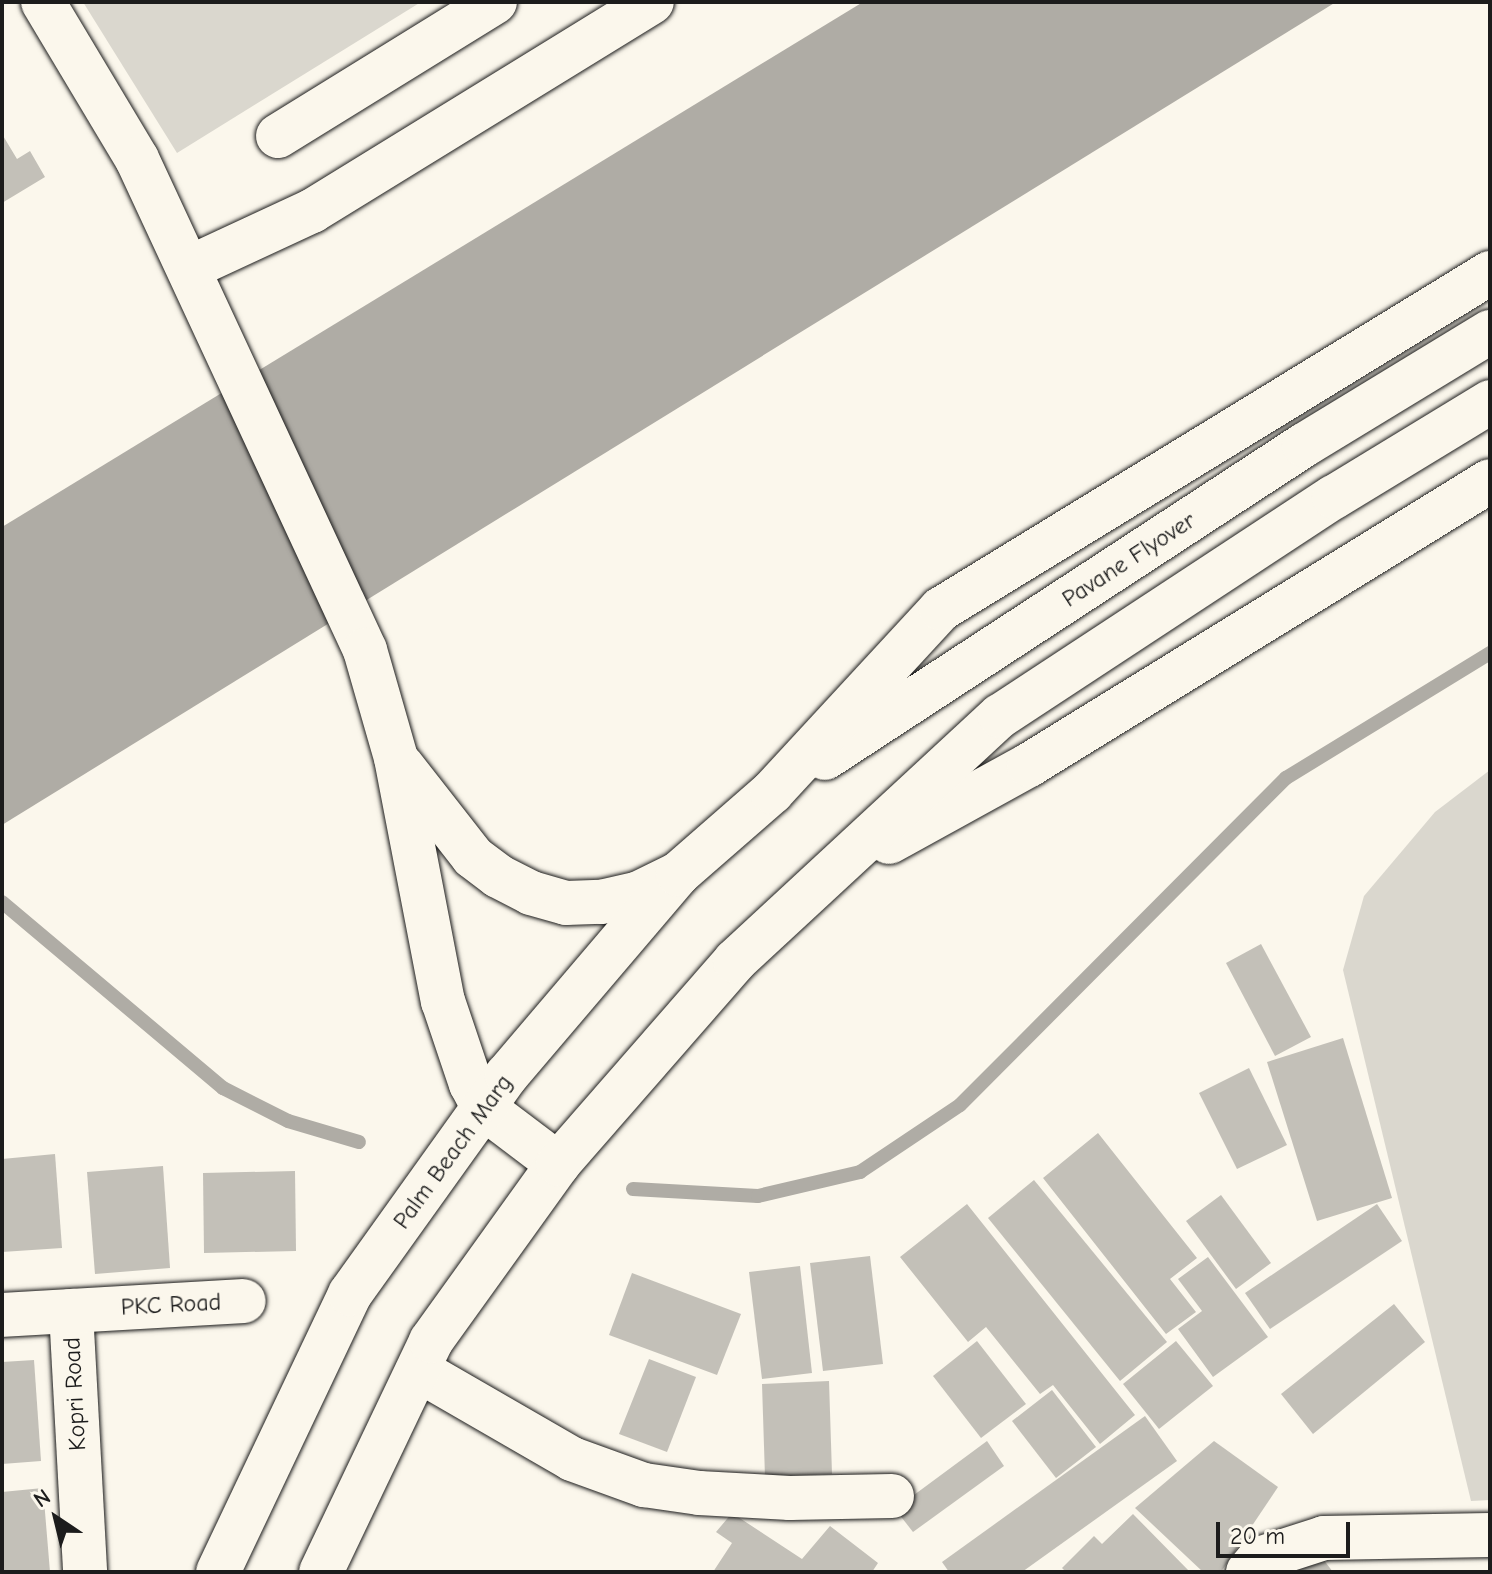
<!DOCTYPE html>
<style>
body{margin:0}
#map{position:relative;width:1492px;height:1574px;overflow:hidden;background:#fbf7ec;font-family:"Comic Neue",sans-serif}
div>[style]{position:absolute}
.green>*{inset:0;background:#dad7ce}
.water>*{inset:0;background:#afaca5}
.stream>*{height:14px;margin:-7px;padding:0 7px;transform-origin:7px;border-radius:7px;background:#afaca5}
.building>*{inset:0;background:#c3c0b8}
.roads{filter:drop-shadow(0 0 2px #1c1c1c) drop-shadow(0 0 2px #1c1c1c)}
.minor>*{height:44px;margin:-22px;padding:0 22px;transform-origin:22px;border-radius:22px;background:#fbf7ec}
.major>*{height:44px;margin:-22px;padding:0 22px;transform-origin:22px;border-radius:22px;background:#fbf7ec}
span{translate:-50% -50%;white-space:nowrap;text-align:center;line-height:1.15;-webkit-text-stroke:6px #fbf7ec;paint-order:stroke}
.street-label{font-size:24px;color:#1c1c1c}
.frame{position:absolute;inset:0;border:4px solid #1c1c1c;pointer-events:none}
.north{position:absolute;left:16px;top:1478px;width:80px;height:80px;-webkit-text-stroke:6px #fbf7ec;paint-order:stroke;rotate:325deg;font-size:22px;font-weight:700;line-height:32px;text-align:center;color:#1c1c1c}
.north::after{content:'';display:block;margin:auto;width:28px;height:36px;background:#1c1c1c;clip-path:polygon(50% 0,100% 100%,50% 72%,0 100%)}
.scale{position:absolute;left:1216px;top:1522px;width:134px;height:36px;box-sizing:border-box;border:4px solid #1c1c1c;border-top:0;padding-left:10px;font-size:24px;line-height:28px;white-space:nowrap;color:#1c1c1c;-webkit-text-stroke:6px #fbf7ec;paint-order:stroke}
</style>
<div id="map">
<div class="green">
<i style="clip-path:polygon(83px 2px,421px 2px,177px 153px)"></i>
<i style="clip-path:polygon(1490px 770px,1490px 1500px,1471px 1501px,1343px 970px,1364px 896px,1435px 812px)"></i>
</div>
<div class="water">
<i style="clip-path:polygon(863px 2px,1336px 2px,2px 825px,2px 527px)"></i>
</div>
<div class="stream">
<i style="left:2px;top:902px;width:289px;rotate:40.1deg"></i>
<i style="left:223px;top:1088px;width:73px;rotate:26.9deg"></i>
<i style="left:288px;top:1121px;width:74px;rotate:16.5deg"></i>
<i style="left:633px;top:1189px;width:125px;rotate:3.2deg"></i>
<i style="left:758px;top:1196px;width:105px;rotate:-13.2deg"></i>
<i style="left:860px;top:1172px;width:120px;rotate:-33.8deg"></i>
<i style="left:960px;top:1105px;width:462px;rotate:-45.1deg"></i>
<i style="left:1286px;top:778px;width:239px;rotate:-31.5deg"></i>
</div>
<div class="building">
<i style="clip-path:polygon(2px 134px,17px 159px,30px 151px,45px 177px,2px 203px)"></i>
<i style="clip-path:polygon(1261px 944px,1311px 1037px,1275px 1056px,1226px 963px)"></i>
<i style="clip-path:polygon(1343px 1038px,1392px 1198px,1317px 1221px,1267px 1062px)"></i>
<i style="clip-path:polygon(1249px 1068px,1287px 1145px,1237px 1169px,1199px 1093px)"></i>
<i style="clip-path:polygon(1098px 1133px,1197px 1258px,1170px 1279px,1196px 1312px,1166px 1334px,1043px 1178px)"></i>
<i style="clip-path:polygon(55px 1154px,62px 1248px,2px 1252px,2px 1159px)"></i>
<i style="clip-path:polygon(163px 1166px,170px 1268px,95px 1274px,87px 1172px)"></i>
<i style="clip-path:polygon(295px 1171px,296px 1251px,204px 1253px,203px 1173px)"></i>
<i style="clip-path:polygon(1034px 1180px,1167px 1342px,1120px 1381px,988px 1218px)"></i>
<i style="clip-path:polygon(1221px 1195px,1271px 1263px,1236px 1289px,1186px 1221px)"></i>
<i style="clip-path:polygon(967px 1204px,1135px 1415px,1100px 1444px,1053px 1385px,1040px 1394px,986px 1327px,968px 1342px,900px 1257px)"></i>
<i style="clip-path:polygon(1377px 1204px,1402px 1241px,1270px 1329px,1245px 1293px)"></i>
<i style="clip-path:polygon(870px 1256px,883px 1364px,823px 1371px,810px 1263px)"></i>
<i style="clip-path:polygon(1208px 1257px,1268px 1337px,1213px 1377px,1178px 1329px,1202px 1311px,1178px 1279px)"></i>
<i style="clip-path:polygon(800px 1266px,812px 1373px,762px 1379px,749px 1272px)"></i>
<i style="clip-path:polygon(632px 1273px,741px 1314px,717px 1375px,609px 1335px)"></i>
<i style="clip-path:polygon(1394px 1304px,1425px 1342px,1313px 1434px,1281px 1394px)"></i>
<i style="clip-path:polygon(977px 1341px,1026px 1404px,981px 1438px,933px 1376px)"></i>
<i style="clip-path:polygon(1176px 1341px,1213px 1386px,1159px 1429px,1123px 1384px)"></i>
<i style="clip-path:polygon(649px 1359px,696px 1377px,667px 1452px,619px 1434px)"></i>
<i style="clip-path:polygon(34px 1360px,41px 1461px,2px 1464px,2px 1362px)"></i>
<i style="clip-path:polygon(829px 1381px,832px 1474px,765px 1477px,762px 1384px)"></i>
<i style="clip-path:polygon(1052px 1390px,1096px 1447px,1056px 1478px,1012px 1421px)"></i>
<i style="clip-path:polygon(1145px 1416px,1177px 1461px,1022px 1572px,949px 1572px,942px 1562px)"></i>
<i style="clip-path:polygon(987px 1441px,1004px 1466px,913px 1532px,895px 1509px)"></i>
<i style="clip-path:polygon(1214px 1441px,1278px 1487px,1221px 1572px,1203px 1572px,1135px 1508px)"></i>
<i style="clip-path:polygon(43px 1488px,50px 1572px,2px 1572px,2px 1492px)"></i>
<i style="clip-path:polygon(732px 1513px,802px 1559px,830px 1526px,878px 1563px,872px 1572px,713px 1572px,732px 1543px,716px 1532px)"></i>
<i style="clip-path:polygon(1133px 1514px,1190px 1572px,1066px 1572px,1062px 1568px,1094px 1536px,1102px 1544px)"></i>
<i style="clip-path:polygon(1316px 1550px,1333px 1572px,1288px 1572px)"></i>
</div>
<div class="roads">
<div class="minor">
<i style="left:43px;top:2px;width:183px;rotate:59.1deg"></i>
<i style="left:137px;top:159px;width:541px;rotate:65.09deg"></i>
<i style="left:365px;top:650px;width:112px;rotate:74deg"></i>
<i style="left:396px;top:758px;width:248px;rotate:79.1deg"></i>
<i style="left:443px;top:1001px;width:88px;rotate:71.4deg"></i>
<i style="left:471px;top:1084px;width:27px;rotate:62deg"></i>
<i style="left:484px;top:1108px;width:93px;rotate:37.1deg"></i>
<i style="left:278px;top:136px;width:255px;rotate:-31.7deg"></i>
<i style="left:189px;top:268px;width:136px;rotate:-24.9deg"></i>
<i style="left:312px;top:211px;width:399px;rotate:-31.6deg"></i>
<i style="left:402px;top:766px;width:115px;rotate:52deg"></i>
<i style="left:473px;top:857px;width:31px;rotate:37deg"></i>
<i style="left:498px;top:876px;width:37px;rotate:27deg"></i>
<i style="left:531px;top:893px;width:36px;rotate:16deg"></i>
<i style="left:566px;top:903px;width:35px;rotate:-2deg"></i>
<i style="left:601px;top:902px;width:37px;rotate:-13deg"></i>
<i style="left:637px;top:894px;width:46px;rotate:-26deg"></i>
<i style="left:71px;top:1311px;width:261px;rotate:86.9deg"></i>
<i style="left:2px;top:1315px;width:242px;rotate:-3.3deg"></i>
<i style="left:418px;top:1370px;width:178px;rotate:30deg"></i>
<i style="left:572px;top:1459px;width:77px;rotate:19.9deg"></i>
<i style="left:644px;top:1485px;width:56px;rotate:8.3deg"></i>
<i style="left:699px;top:1493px;width:91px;rotate:3.1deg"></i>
<i style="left:790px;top:1498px;width:102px;rotate:-1.1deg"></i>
<i style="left:1248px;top:1572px;width:17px;rotate:-50deg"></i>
<i style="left:1259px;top:1559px;width:68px;rotate:-17.9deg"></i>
<i style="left:1324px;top:1538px;width:166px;rotate:-1deg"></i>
</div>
<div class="major">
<i style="left:825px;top:758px;width:572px;rotate:-33.16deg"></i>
<i style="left:1304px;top:445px;width:218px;rotate:-31.3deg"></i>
<i style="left:889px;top:842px;width:160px;rotate:-28.8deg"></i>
<i style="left:1029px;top:765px;width:541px;rotate:-31.64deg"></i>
<i style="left:218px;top:1572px;width:308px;rotate:-64.6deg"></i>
<i style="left:350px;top:1294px;width:269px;rotate:-54.4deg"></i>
<i style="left:507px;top:1075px;width:264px;rotate:-49.6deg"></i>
<i style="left:678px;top:874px;width:125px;rotate:-41.1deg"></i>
<i style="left:772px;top:792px;width:249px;rotate:-47.3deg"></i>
<i style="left:941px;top:609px;width:644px;rotate:-31.47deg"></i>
<i style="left:321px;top:1572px;width:256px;rotate:-64.5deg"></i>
<i style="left:431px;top:1341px;width:218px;rotate:-54.3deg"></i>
<i style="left:558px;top:1164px;width:269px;rotate:-48.9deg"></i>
<i style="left:735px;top:961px;width:361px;rotate:-42.8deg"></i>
<i style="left:1000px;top:716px;width:399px;rotate:-33.3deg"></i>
<i style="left:1334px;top:497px;width:183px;rotate:-31.3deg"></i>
</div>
</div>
<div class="street-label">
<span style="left:1129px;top:560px;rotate:-33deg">Pavane Flyover</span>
<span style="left:453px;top:1152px;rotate:-54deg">Palm Beach Marg</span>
<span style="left:171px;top:1305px;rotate:-3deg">PKC Road</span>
<span style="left:75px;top:1394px;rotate:-93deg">Kopri Road</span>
</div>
<div class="frame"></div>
<div class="north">N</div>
<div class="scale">20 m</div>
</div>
